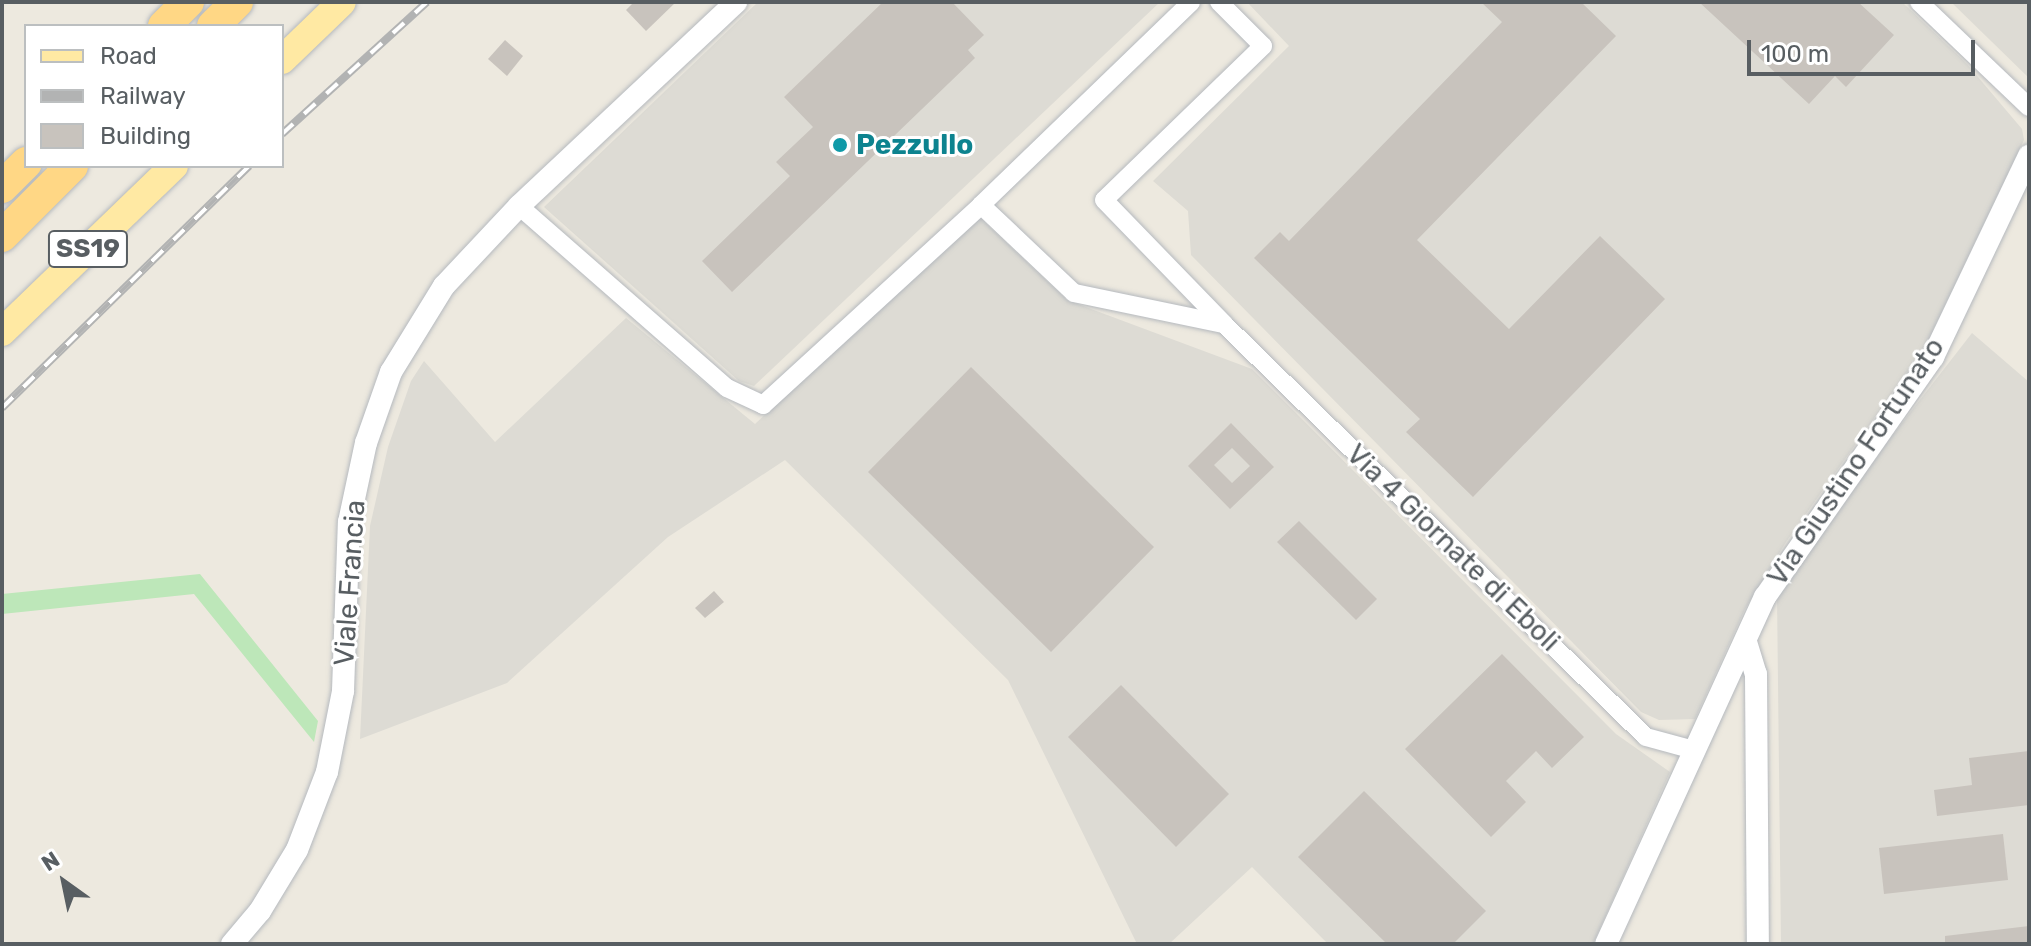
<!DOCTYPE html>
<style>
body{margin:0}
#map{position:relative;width:2031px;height:946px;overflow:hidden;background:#ede9df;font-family:Rubik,sans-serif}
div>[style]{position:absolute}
.industrial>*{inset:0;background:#dddbd4}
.green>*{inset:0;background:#bde7b9}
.building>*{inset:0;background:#c8c3bd}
.roads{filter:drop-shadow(0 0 2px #b5b9be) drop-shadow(0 0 2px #b5b9be)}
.minor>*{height:18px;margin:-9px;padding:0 9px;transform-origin:9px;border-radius:9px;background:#fff}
.tertiary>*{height:22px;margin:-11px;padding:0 11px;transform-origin:11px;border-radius:11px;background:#fff}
.primary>*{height:28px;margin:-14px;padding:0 14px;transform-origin:14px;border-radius:14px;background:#ffe9a3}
.motorway>*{height:32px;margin:-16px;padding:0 16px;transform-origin:16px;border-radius:16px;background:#ffd785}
.rail>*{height:8px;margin-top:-4px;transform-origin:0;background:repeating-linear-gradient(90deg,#fff 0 15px,#b2b3b3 0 30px);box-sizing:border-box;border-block:2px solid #b2b3b3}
.dots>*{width:22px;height:22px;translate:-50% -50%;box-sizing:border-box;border:4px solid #fff;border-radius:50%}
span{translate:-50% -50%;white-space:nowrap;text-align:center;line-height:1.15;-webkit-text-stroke:6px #fff;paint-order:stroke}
.shield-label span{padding:2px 6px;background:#fff;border:2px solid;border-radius:6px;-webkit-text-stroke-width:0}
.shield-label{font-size:26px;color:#585e62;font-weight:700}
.culture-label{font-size:28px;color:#0d838f;font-weight:700}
.left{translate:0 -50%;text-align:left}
.street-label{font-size:28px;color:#585e62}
.frame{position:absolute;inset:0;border:4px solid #585e62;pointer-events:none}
.legend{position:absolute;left:24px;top:24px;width:260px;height:144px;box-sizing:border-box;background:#fff;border:2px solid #bcbfc0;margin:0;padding:10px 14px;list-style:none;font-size:24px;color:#585e62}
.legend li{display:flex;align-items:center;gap:16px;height:40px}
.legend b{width:40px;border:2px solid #bcbfc0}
.north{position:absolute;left:24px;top:842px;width:80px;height:80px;-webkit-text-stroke:6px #fff;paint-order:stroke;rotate:327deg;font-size:22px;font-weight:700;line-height:32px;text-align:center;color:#585e62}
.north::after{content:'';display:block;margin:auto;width:28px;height:36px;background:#585e62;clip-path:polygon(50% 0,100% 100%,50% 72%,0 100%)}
.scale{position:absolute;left:1747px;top:40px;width:228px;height:36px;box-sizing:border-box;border:4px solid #585e62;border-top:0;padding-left:10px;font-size:24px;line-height:28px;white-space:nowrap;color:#585e62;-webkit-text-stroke:6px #fff;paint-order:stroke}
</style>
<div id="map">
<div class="industrial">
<i style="clip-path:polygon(758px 2px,1160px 2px,754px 386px,739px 381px,544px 207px)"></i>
<i style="clip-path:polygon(1247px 2px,1902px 2px,1967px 64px,2022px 129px,2024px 140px,1926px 345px,1786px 542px,1745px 609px,1695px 719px,1659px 720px,1641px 712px,1191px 255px,1188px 211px,1153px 181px,1289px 46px)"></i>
<i style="clip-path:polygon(1951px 2px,2029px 2px,2029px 78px)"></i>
<i style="clip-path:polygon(978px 216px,1067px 300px,1252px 369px,1616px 734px,1670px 772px,1593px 944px,1328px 944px,1252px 867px,1169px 944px,1137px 944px,1008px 680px,785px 460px,668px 537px,507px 683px,360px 739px,370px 526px,388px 447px,411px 381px,424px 361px,495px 442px,626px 318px,755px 424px)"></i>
<i style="clip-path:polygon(1972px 333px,2029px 382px,2029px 944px,1781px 944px,1777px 595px,1850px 490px)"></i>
</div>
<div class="green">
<i style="clip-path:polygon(200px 574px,318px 721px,314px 742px,194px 594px,2px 614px,2px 594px)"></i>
</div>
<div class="building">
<i style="clip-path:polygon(634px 2px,676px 2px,646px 31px,626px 10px)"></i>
<i style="clip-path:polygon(883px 2px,952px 2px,984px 35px,968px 50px,975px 58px,732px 292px,702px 261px,790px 176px,776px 162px,813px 127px,784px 97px)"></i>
<i style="clip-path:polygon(1481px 2px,1581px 2px,1616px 36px,1417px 240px,1509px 329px,1600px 236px,1665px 299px,1473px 497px,1406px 432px,1420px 419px,1254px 258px,1280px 232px,1289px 241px,1502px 22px)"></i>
<i style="clip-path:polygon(1699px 2px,1858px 2px,1894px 35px,1846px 87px,1835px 76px,1809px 104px)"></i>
<i style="clip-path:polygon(505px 40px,523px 56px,507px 76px,488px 59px)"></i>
<i style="clip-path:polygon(971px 367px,1154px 547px,1051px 652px,868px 472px)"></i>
<i style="clip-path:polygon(evenodd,1231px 423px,1274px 467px,1230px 509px,1188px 466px,1231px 423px,1232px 448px,1250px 466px,1232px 483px,1214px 465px,1232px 448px)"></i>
<i style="clip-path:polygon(1299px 521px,1377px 599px,1356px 620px,1277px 542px)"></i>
<i style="clip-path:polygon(714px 591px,724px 602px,705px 618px,695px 608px)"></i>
<i style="clip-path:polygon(1502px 654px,1584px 737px,1552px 768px,1536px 751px,1506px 781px,1526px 802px,1491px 837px,1405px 749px)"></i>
<i style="clip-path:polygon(1121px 685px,1229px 794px,1176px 847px,1068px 737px)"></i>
<i style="clip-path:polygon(2029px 751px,2029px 805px,1937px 816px,1934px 790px,1972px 785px,1969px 758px)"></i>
<i style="clip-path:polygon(1364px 791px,1486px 911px,1453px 944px,1387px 944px,1298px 857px)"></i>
<i style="clip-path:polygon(2003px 834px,2008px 880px,1884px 894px,1879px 848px)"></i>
<i style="clip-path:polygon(2029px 926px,2029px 944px,1945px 944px,1945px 936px)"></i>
</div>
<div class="roads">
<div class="minor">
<i style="left:1219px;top:2px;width:62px;rotate:45deg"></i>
<i style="left:1263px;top:46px;width:221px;rotate:135.9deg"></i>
<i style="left:1104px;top:200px;width:173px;rotate:45.9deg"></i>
<i style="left:1919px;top:2px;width:152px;rotate:43.7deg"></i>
<i style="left:981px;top:205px;width:292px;rotate:-44deg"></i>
<i style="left:519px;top:206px;width:276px;rotate:41.2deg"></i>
<i style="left:727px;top:388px;width:40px;rotate:25deg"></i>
<i style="left:763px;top:405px;width:296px;rotate:-42.5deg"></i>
<i style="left:981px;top:205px;width:128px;rotate:43.4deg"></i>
<i style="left:1074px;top:293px;width:153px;rotate:11.7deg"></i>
<i style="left:1224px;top:324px;width:590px;rotate:44.38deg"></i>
<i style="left:1646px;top:737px;width:50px;rotate:15.2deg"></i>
</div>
<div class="tertiary">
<i style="left:1746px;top:642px;width:34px;rotate:73deg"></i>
<i style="left:1756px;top:674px;width:270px;rotate:89.6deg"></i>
<i style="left:232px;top:944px;width:43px;rotate:-49.7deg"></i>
<i style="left:260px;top:911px;width:71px;rotate:-58.8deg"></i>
<i style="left:297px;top:850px;width:84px;rotate:-69deg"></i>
<i style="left:327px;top:772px;width:83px;rotate:-78.8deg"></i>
<i style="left:343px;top:691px;width:169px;rotate:-88deg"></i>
<i style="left:349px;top:522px;width:81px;rotate:-77.9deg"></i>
<i style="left:366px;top:443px;width:75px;rotate:-70.6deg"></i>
<i style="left:391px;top:372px;width:101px;rotate:-58.4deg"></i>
<i style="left:444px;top:286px;width:110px;rotate:-46.8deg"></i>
<i style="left:519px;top:206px;width:298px;rotate:-43.2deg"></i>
<i style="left:1606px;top:944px;width:382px;rotate:-65.4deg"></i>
<i style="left:1765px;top:597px;width:293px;rotate:-55deg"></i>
<i style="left:1933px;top:357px;width:223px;rotate:-64.5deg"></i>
</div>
<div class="primary">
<i style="left:282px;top:60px;width:83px;rotate:-44deg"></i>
<i style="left:2px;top:332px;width:239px;rotate:-44deg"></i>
</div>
<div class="motorway">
<i style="left:164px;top:26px;width:34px;rotate:-45deg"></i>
<i style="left:213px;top:26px;width:34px;rotate:-45deg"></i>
<i style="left:2px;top:187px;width:34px;rotate:-45deg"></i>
<i style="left:2px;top:236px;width:99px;rotate:-45deg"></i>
</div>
</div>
<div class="rail">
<i style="left:282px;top:134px;width:196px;rotate:-42.3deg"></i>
<i style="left:2px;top:408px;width:346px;rotate:-44.4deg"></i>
</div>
<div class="dots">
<i style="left:840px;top:145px;background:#0f9aa8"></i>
</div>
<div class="shield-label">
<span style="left:88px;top:249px">SS19</span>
</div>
<div class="culture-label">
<span class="left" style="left:856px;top:145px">Pezzullo</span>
</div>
<div class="street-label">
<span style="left:1856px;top:462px;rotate:-56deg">Via Giustino Fortunato</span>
<span style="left:1453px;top:548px;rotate:44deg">Via 4 Giornate di Eboli</span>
<span style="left:350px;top:583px;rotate:-86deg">Viale Francia</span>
</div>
<div class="frame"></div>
<ul class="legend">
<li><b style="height:10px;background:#ffe9a3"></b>Road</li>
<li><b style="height:10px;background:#b2b3b3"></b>Railway</li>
<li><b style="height:22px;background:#c8c3bd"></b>Building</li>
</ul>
<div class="north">N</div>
<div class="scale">100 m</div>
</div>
